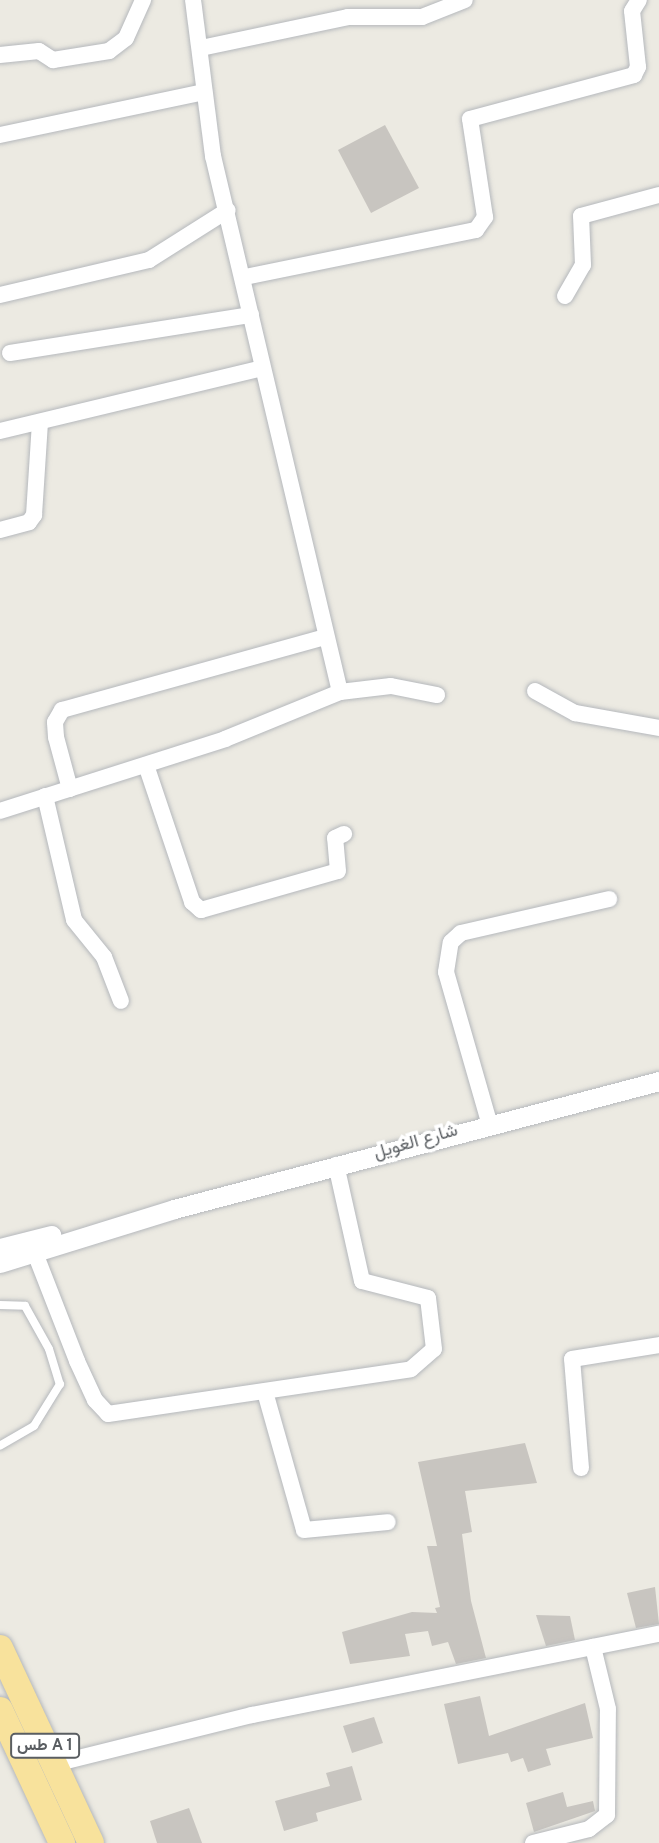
<!DOCTYPE html>
<meta charset="utf-8">
<style>
body{margin:0}
#map{position:relative;width:659px;height:1843px;overflow:hidden;background:#eceae2;font-family:Overpass,Vazirmatn,sans-serif}
div>[style]{position:absolute}
.building>*{inset:0;background:#c8c5c0}
.roads{filter:drop-shadow(0 0 2px #b5b8bc) drop-shadow(0 0 2px #b5b8bc)}
.service>*{height:8px;margin:-4px;padding:0 4px;transform-origin:4px;border-radius:4px;background:#fff}
.minor>*{height:16px;margin:-8px;padding:0 8px;transform-origin:8px;border-radius:8px;background:#fff}
.tertiary>*{height:19px;margin:-9.5px;padding:0 9.5px;transform-origin:9.5px;border-radius:9.5px;background:#fff}
.trunk>*{height:26px;margin:-13px;padding:0 13px;transform-origin:13px;border-radius:13px;background:#f8e29c}
span{translate:-50% -50%;white-space:nowrap;text-align:center;line-height:1.15;-webkit-text-stroke:7px #fff;paint-order:stroke}
.shield-label span{padding:2px 5px;background:#fff;border:2px solid;border-radius:5px;-webkit-text-stroke-width:0}
.shield-label{font-size:16px;color:#5a5e62;font-weight:700}
.street-label{font-size:18px;color:#5a5e62}
</style>
<div id="map">
<div class="building">
<i style="clip-path:polygon(385px 125px,419px 188px,371px 213px,338px 150px)"></i>
<i style="clip-path:polygon(525px 1443px,537px 1483px,465px 1491px,472px 1532px,462px 1534px,471px 1601px,486px 1658px,456px 1664px,448px 1642px,432px 1646px,428px 1631px,405px 1634px,410px 1656px,350px 1664px,342px 1632px,412px 1612px,437px 1613px,435px 1608px,440px 1607px,427px 1546px,437px 1546px,418px 1462px)"></i>
<i style="clip-path:polygon(655px 1587px,659px 1624px,636px 1628px,627px 1593px)"></i>
<i style="clip-path:polygon(536px 1615px,570px 1616px,575px 1640px,546px 1646px)"></i>
<i style="clip-path:polygon(480px 1696px,489px 1736px,585px 1703px,593px 1738px,546px 1749px,551px 1765px,528px 1772px,523px 1758px,511px 1762px,508px 1753px,458px 1764px,444px 1704px)"></i>
<i style="clip-path:polygon(374px 1717px,383px 1743px,352px 1753px,343px 1726px)"></i>
<i style="clip-path:polygon(352px 1766px,362px 1800px,316px 1813px,318px 1821px,284px 1831px,275px 1801px,330px 1786px,326px 1773px)"></i>
<i style="clip-path:polygon(563px 1792px,567px 1807px,593px 1801px,595px 1811px,534px 1832px,526px 1803px)"></i>
<i style="clip-path:polygon(189px 1808px,202px 1843px,157px 1843px,150px 1821px)"></i>
</div>
<div class="roads">
<div class="service">
<i style="left:0;top:1305px;width:25px;rotate:2deg"></i>
<i style="left:25px;top:1306px;width:49px;rotate:60.8deg"></i>
<i style="left:49px;top:1349px;width:37px;rotate:73deg"></i>
<i style="left:60px;top:1384px;width:49px;rotate:121.8deg"></i>
<i style="left:34px;top:1426px;width:39px;rotate:150deg"></i>
</div>
<div class="minor">
<i style="left:201px;top:48px;width:150px;rotate:-11.9deg"></i>
<i style="left:348px;top:17px;width:74px"></i>
<i style="left:422px;top:17px;width:46px;rotate:-21.6deg"></i>
<i style="left:0;top:55px;width:39px;rotate:-6deg"></i>
<i style="left:39px;top:51px;width:17px;rotate:33deg"></i>
<i style="left:53px;top:60px;width:57px;rotate:-9.1deg"></i>
<i style="left:109px;top:51px;width:21px;rotate:-37deg"></i>
<i style="left:126px;top:38px;width:42px;rotate:-65.9deg"></i>
<i style="left:0;top:135px;width:208px;rotate:-11.9deg"></i>
<i style="left:245px;top:277px;width:236px;rotate:-11.5deg"></i>
<i style="left:476px;top:230px;width:16px;rotate:-55deg"></i>
<i style="left:485px;top:217px;width:99px;rotate:-98.7deg"></i>
<i style="left:470px;top:119px;width:170px;rotate:-15deg"></i>
<i style="left:634px;top:75px;width:9px;rotate:-63deg"></i>
<i style="left:638px;top:67px;width:56px;rotate:-96.1deg"></i>
<i style="left:632px;top:11px;width:13px;rotate:-58deg"></i>
<i style="left:0;top:295px;width:153px;rotate:-13.2deg"></i>
<i style="left:149px;top:260px;width:93px;rotate:-32.3deg"></i>
<i style="left:565px;top:296px;width:36px;rotate:-60deg"></i>
<i style="left:583px;top:265px;width:49px;rotate:-92.3deg"></i>
<i style="left:581px;top:216px;width:81px;rotate:-15.1deg"></i>
<i style="left:10px;top:353px;width:244px;rotate:-9deg"></i>
<i style="left:0;top:431px;width:269px;rotate:-13.5deg"></i>
<i style="left:0;top:530px;width:30px;rotate:-15deg"></i>
<i style="left:29px;top:522px;width:9px;rotate:-54deg"></i>
<i style="left:34px;top:515px;width:93px;rotate:-86.3deg"></i>
<i style="left:535px;top:691px;width:46px;rotate:28.8deg"></i>
<i style="left:575px;top:713px;width:85px;rotate:10.1deg"></i>
<i style="left:340px;top:692px;width:51px;rotate:-6.7deg"></i>
<i style="left:391px;top:686px;width:47px;rotate:11.1deg"></i>
<i style="left:146px;top:765px;width:145px;rotate:71.4deg"></i>
<i style="left:192px;top:902px;width:12px;rotate:42deg"></i>
<i style="left:201px;top:910px;width:142px;rotate:-15.9deg"></i>
<i style="left:338px;top:871px;width:33px;rotate:-95deg"></i>
<i style="left:335px;top:838px;width:10px;rotate:-24deg"></i>
<i style="left:70px;top:789px;width:54px;rotate:-105.1deg"></i>
<i style="left:56px;top:737px;width:15px;rotate:-94deg"></i>
<i style="left:55px;top:722px;width:14px;rotate:-60deg"></i>
<i style="left:62px;top:710px;width:273px;rotate:-15.5deg"></i>
<i style="left:45px;top:796px;width:127px;rotate:76.8deg"></i>
<i style="left:74px;top:920px;width:48px;rotate:51deg"></i>
<i style="left:104px;top:957px;width:47px;rotate:68.9deg"></i>
<i style="left:0;top:811px;width:236px;rotate:-17.7deg"></i>
<i style="left:225px;top:739px;width:124px;rotate:-22.2deg"></i>
<i style="left:340px;top:692px;width:551px;rotate:-103.33deg"></i>
<i style="left:213px;top:156px;width:157px;rotate:-97.3deg"></i>
<i style="left:489px;top:1122px;width:156px;rotate:-106deg"></i>
<i style="left:446px;top:972px;width:30px;rotate:-81deg"></i>
<i style="left:451px;top:942px;width:13px;rotate:-42deg"></i>
<i style="left:461px;top:933px;width:152px;rotate:-12.9deg"></i>
<i style="left:35px;top:1253px;width:116px;rotate:68.7deg"></i>
<i style="left:77px;top:1361px;width:43px;rotate:65.2deg"></i>
<i style="left:95px;top:1400px;width:19px;rotate:47deg"></i>
<i style="left:108px;top:1414px;width:306px;rotate:-8.4deg"></i>
<i style="left:411px;top:1369px;width:30px;rotate:-41deg"></i>
<i style="left:434px;top:1349px;width:51px;rotate:-96.7deg"></i>
<i style="left:428px;top:1298px;width:68px;rotate:-165.6deg"></i>
<i style="left:362px;top:1281px;width:119px;rotate:-102.6deg"></i>
<i style="left:265px;top:1392px;width:143px;rotate:74.2deg"></i>
<i style="left:304px;top:1530px;width:84px;rotate:-5.4deg"></i>
<i style="left:581px;top:1468px;width:109px;rotate:-94.7deg"></i>
<i style="left:572px;top:1359px;width:88px;rotate:-9.1deg"></i>
<i style="left:54px;top:1764px;width:204px;rotate:-13.9deg"></i>
<i style="left:252px;top:1715px;width:415px;rotate:-11.3deg"></i>
<i style="left:533px;top:1843px;width:58px;rotate:-14deg"></i>
<i style="left:589px;top:1829px;width:23px;rotate:-38deg"></i>
<i style="left:607px;top:1815px;width:106px;rotate:-89.5deg"></i>
<i style="left:608px;top:1709px;width:64px;rotate:-103.6deg"></i>
</div>
<div class="tertiary">
<i style="left:0;top:1248px;width:53px;rotate:-14.3deg"></i>
<i style="left:0;top:1263px;width:182px;rotate:-17.2deg"></i>
<i style="left:174px;top:1209px;width:502px;rotate:-14.78deg"></i>
</div>
<div class="trunk">
<i style="left:0;top:1648px;width:215px;rotate:65deg"></i>
<i style="left:0;top:1710px;width:147px;rotate:65deg"></i>
</div>
</div>
<div class="shield-label">
<span style="left:45px;top:1746px">طس A 1</span>
</div>
<div class="street-label">
<span style="left:416px;top:1143px;rotate:-16deg">شارع الغويل</span>
</div>
</div>
